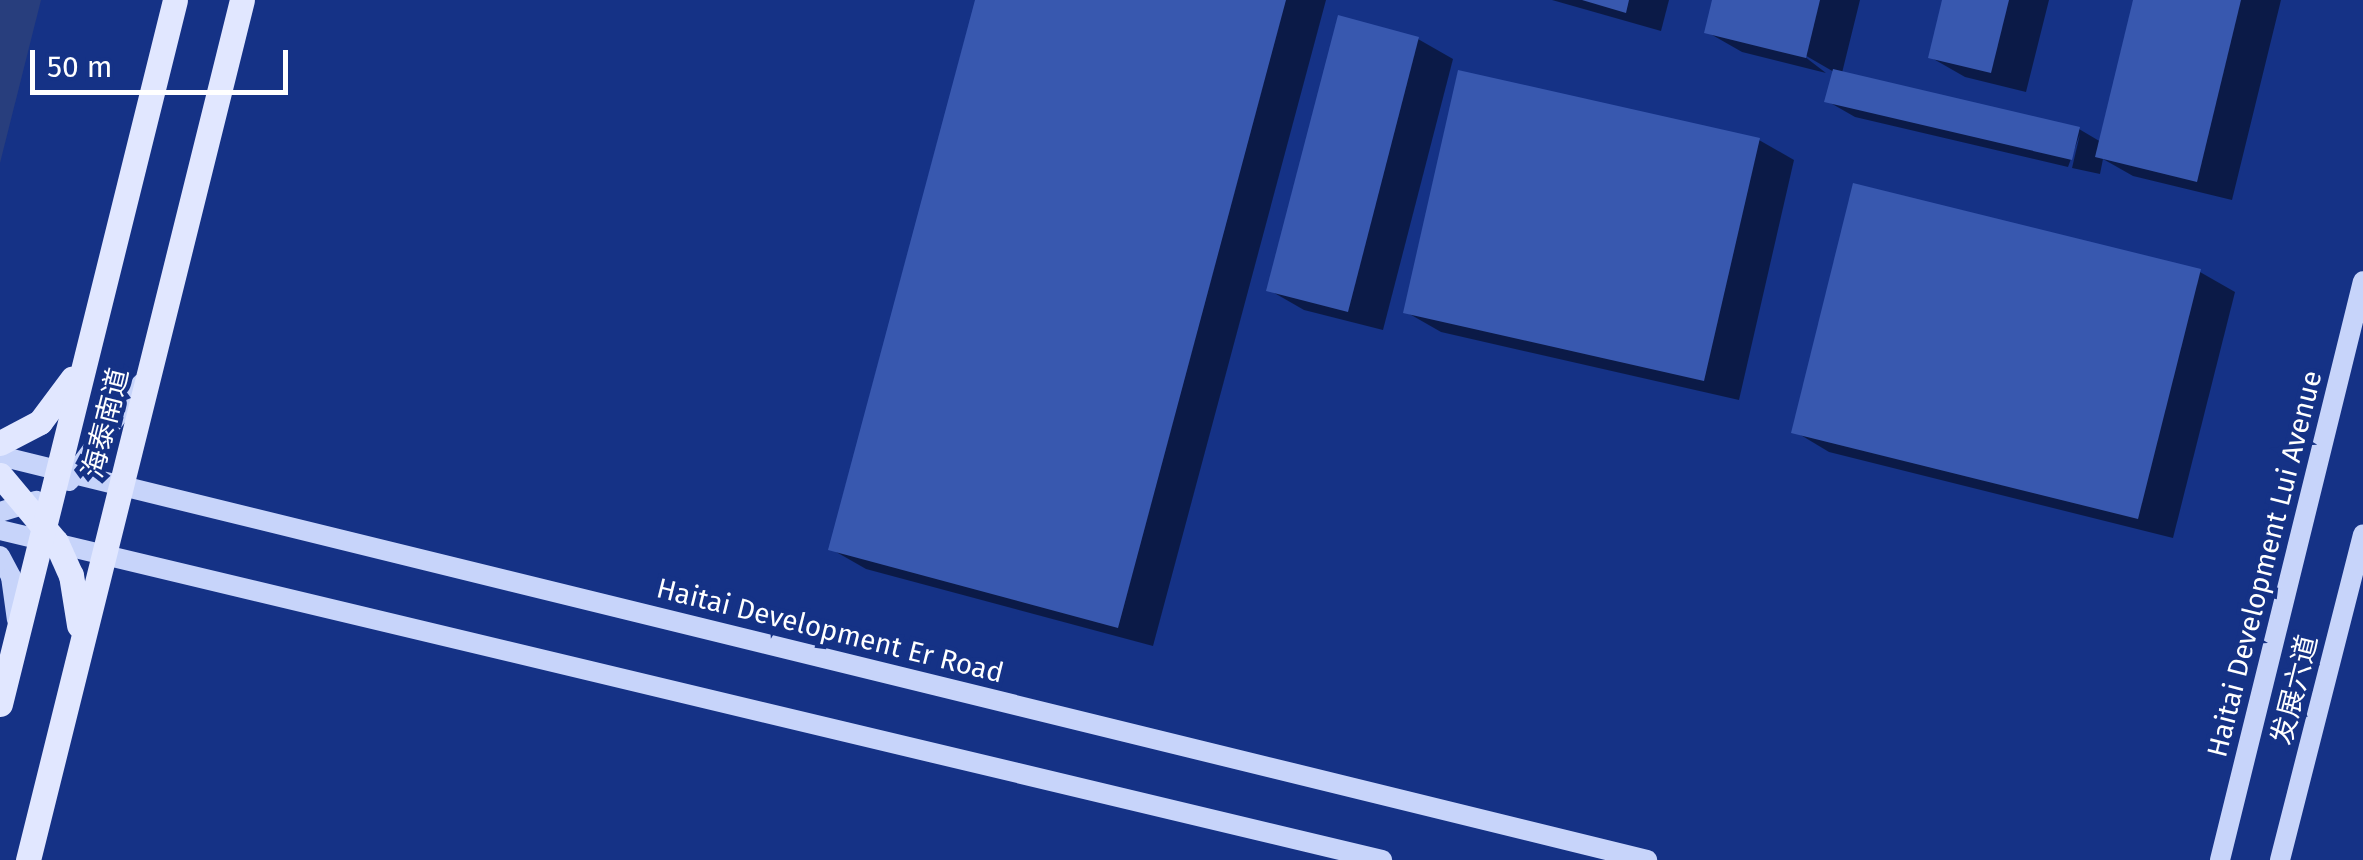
<!DOCTYPE html>
<meta charset="utf-8">
<style>
body{margin:0}
#map{position:relative;width:2363px;height:860px;overflow:hidden;background:#153286;font-family:"Fira Sans","Noto Sans SC",sans-serif}
div>[style]{position:absolute}
.water>*{inset:0;background:#283e7d}
.shadow>*{inset:0;background:#0007}
.building>*{inset:0;background:#3858af}
.secondary>*{height:20px;margin:-10px;padding:0 10px;transform-origin:10px;border-radius:10px;background:#c7d4fa}
.primary>*{height:25px;margin:-12.5px;padding:0 12.5px;transform-origin:12.5px;border-radius:12.5px;background:#e1e7ff}
span{translate:-50% -50%;white-space:nowrap;text-align:center;line-height:1.15;-webkit-text-stroke:9px #153286;paint-order:stroke}
.street-label{font-size:28px;color:#fff}
.scale{position:absolute;left:30px;top:50px;width:258px;height:45px;box-sizing:border-box;border:5px solid #fff;border-top:0;padding-left:12px;font-size:30px;line-height:35px;white-space:nowrap;color:#fff;-webkit-text-stroke:8px #153286;paint-order:stroke}
</style>
<div id="map">
<div class="water">
<i style="clip-path:polygon(0 0,41px 0,0 163px)"></i>
</div>
<div class="shadow">
<i style="clip-path:polygon(978px 0,1326px 0,1153px 646px,866px 569px,831px 549px)"></i>
<i style="clip-path:polygon(1552px 0,1669px 0,1661px 31px)"></i>
<i style="clip-path:polygon(1715px 0,1860px 0,1842px 73px,2079px 129px,2101px 142px,2136px 0,2281px 0,2232px 200px,2133px 176px,2103px 159px,2100px 174px,2072px 168px,2080px 134px,2068px 167px,1855px 117px,1827px 101px,1834px 72px,1796px 50px,1826px 73px,1742px 52px,1707px 32px)"></i>
<i style="clip-path:polygon(1944px 0,2049px 0,2026px 92px,1965px 77px,1930px 57px)"></i>
<i style="clip-path:polygon(1418px 39px,1453px 59px,1383px 330px,1304px 310px,1269px 290px)"></i>
<i style="clip-path:polygon(1759px 140px,1794px 160px,1739px 400px,1441px 332px,1406px 312px)"></i>
<i style="clip-path:polygon(2200px 272px,2235px 292px,2173px 538px,1829px 452px,1794px 431px)"></i>
</div>
<div class="building">
<i style="clip-path:polygon(975px 0,1286px 0,1118px 628px,828px 550px)"></i>
<i style="clip-path:polygon(1582px 0,1629px 0,1626px 13px)"></i>
<i style="clip-path:polygon(1712px 0,1820px 0,1806px 58px,1704px 33px)"></i>
<i style="clip-path:polygon(1942px 0,2009px 0,1991px 73px,1928px 58px)"></i>
<i style="clip-path:polygon(2133px 0,2241px 0,2197px 182px,2095px 157px)"></i>
<i style="clip-path:polygon(1338px 15px,1419px 37px,1348px 312px,1266px 291px)"></i>
<i style="clip-path:polygon(1833px 69px,2080px 127px,2072px 160px,1824px 102px)"></i>
<i style="clip-path:polygon(1458px 70px,1760px 138px,1704px 381px,1403px 313px)"></i>
<i style="clip-path:polygon(1853px 183px,2201px 269px,2138px 519px,1791px 433px)"></i>
</div>
<div class="secondary">
<i style="left:0;top:456px;width:1696px;rotate:13.78deg"></i>
<i style="left:69px;top:481px;width:121px;rotate:-53.4deg"></i>
<i style="left:0;top:512px;width:38px;rotate:-17deg"></i>
<i style="left:0;top:530px;width:1421px;rotate:13.43deg"></i>
<i style="left:0;top:556px;width:24px;rotate:62deg"></i>
<i style="left:11px;top:577px;width:43px;rotate:82.1deg"></i>
<i style="left:2220px;top:860px;width:596px;rotate:-76.13deg"></i>
<i style="left:2280px;top:860px;width:336px;rotate:-75.7deg"></i>
</div>
<div class="primary">
<i style="left:0;top:443px;width:45px;rotate:-27.7deg"></i>
<i style="left:40px;top:422px;width:54px;rotate:-53.3deg"></i>
<i style="left:0;top:475px;width:87px;rotate:50.1deg"></i>
<i style="left:56px;top:542px;width:36px;rotate:66deg"></i>
<i style="left:71px;top:575px;width:51px;rotate:80.9deg"></i>
<i style="left:0;top:704px;width:725px;rotate:-76.04deg"></i>
<i style="left:28px;top:860px;width:886px;rotate:-76.03deg"></i>
</div>
<div class="street-label">
<span style="left:106px;top:423px;rotate:-76deg">海泰南道</span>
<span style="left:2265px;top:564px;rotate:-76deg">Haitai Development Lui Avenue</span>
<span style="left:830px;top:631px;rotate:14deg">Haitai Development Er Road</span>
<span style="left:2295px;top:690px;rotate:-76deg">发展六道</span>
</div>
<div class="scale">50 m</div>
</div>
